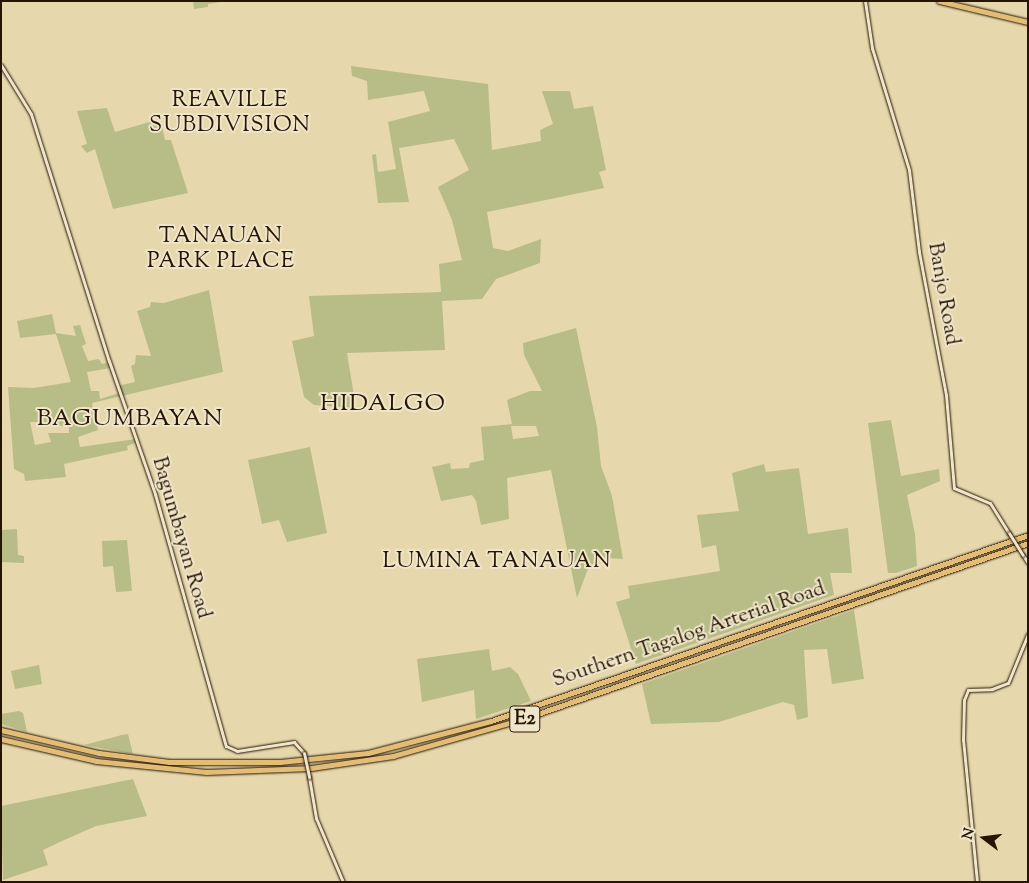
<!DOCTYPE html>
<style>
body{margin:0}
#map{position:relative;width:1029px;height:883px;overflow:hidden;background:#e6d7ad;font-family:"Sorts Mill Goudy",serif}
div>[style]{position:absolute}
.green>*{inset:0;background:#b8bd88}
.roads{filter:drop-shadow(0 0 1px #261502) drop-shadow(0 0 1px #261502)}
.secondary>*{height:3px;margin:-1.5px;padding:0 1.5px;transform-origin:1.5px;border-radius:1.5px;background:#efe5ca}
.highway>*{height:5px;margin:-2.5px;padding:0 2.5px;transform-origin:2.5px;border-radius:2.5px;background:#e3bc76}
.bridges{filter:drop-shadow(0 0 1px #261502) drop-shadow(0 0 1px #261502)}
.secondary-bridge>*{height:3px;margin:-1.5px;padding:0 1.5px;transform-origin:1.5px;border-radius:1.5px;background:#efe5ca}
span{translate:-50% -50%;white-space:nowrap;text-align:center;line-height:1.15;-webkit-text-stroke:4px #efe5ca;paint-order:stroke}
.shield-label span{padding:1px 4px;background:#efe5ca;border:1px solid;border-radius:4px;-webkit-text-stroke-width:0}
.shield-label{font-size:20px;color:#261502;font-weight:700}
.street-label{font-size:21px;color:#261502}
.neighbourhood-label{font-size:22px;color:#261502;letter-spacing:1px}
.quarter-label{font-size:24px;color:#261502;letter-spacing:1px}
.frame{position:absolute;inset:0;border:2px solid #261502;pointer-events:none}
.north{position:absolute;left:959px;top:813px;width:50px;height:50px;-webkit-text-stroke:4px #efe5ca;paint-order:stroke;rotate:285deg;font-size:14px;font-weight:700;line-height:20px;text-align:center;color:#261502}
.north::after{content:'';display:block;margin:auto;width:18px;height:22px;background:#261502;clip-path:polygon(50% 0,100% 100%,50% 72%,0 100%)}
</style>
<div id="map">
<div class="green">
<i style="clip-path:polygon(193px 1px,228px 1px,208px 4px,208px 7px,194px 9px)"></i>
<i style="clip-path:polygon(351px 66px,488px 84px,492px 150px,541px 141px,540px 130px,553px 124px,542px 91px,570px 91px,574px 109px,593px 106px,606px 170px,599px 172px,604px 188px,487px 212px,493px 248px,508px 251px,541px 239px,540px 263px,496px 279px,482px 299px,442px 301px,445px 350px,347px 353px,356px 408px,314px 405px,304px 397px,292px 341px,314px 336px,309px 296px,441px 292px,439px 264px,462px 260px,452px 220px,438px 187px,469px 170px,454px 139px,399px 148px,409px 202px,378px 203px,372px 155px,376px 154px,378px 172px,396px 169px,388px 122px,430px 111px,424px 91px,368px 100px,367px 81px,352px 76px)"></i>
<i style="clip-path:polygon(107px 108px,115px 132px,160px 119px,165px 140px,171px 140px,188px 193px,113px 209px,95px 149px,87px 153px,81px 146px,87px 144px,77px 111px)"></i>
<i style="clip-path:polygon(evenodd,209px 290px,223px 372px,92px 403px,98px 430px,78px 437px,80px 447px,136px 439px,137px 442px,127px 446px,128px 450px,64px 464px,66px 477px,25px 481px,24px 474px,14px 469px,8px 387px,34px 388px,71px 382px,56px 334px,20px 338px,17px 321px,52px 314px,56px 333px,76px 336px,73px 326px,80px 325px,86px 344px,82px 346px,88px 361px,99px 359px,102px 364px,109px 362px,111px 368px,87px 372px,91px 391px,99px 391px,100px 399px,119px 393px,117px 386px,135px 382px,131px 366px,135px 364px,136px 355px,151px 356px,137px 311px,150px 307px,151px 302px,164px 303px,209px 290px,30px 422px,41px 422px,43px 426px,69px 426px,69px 433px,48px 433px,51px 442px,35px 445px,30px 422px)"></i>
<i style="clip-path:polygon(evenodd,576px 328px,597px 427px,601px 466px,612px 496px,623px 559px,607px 558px,589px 566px,577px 598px,551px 470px,507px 478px,509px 519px,481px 525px,476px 501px,472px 495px,441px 501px,432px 467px,450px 463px,451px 469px,469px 468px,470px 463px,484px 460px,481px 427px,512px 424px,507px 400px,530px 391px,542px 391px,524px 355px,523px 343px,576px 328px,511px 426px,536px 426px,539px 436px,513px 439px,511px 426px)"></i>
<i style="clip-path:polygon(891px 420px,901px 476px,939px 469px,940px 481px,907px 495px,915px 534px,917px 566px,896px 573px,888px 573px,868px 423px)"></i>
<i style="clip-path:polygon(310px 447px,327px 533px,287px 542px,279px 520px,262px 524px,248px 460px)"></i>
<i style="clip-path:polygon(764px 464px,766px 472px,799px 468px,808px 534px,848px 528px,852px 573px,830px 573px,834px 595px,636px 664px,616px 602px,630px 598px,628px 586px,720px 571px,716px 545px,702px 548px,697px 515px,739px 511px,732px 473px)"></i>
<i style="clip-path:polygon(1px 471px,1px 530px,17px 529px,18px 555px,24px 556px,24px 563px,1px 562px)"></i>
<i style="clip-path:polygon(127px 540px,132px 591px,116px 592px,113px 566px,103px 567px,102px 541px)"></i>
<i style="clip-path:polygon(854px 610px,864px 679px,832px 684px,827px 649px,804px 650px,808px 717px,797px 720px,794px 705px,783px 702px,719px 722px,651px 724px,642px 684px)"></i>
<i style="clip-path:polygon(489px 649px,492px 671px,510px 667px,518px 674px,531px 701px,476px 719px,474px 690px,422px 702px,417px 659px)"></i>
<i style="clip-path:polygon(39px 665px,42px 684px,15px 689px,11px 671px)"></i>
<i style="clip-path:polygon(19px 711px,23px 713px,27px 732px,1px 724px,1px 714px)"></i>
<i style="clip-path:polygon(128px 734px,133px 754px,84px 745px,122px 735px)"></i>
<i style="clip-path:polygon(133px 779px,147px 816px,96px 826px,62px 841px,43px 850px,48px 865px,3px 880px,1px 806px)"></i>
</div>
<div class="roads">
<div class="secondary">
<i style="left:865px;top:1px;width:48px;rotate:81.5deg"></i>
<i style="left:872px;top:48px;width:127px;rotate:73.1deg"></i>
<i style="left:909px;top:170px;width:83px;rotate:83deg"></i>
<i style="left:919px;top:252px;width:146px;rotate:79.3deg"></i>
<i style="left:946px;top:395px;width:93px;rotate:85.1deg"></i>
<i style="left:954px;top:488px;width:39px;rotate:23deg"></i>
<i style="left:990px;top:503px;width:36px;rotate:58deg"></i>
<i style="left:1px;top:65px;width:57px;rotate:58.5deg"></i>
<i style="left:31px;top:114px;width:259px;rotate:72.5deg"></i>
<i style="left:109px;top:361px;width:141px;rotate:70.9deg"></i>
<i style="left:155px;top:494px;width:262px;rotate:74.3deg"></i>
<i style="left:226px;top:746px;width:12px;rotate:24deg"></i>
<i style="left:237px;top:751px;width:58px;rotate:-9deg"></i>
<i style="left:294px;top:742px;width:15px;rotate:48deg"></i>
<i style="left:1023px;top:555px;width:9px;rotate:58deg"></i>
<i style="left:309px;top:777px;width:42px;rotate:80.3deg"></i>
<i style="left:316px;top:818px;width:69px;rotate:67.1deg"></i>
<i style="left:977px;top:882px;width:143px;rotate:-95.6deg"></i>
<i style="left:963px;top:740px;width:40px;rotate:-88.6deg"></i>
<i style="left:964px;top:700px;width:11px;rotate:-68deg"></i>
<i style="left:968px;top:690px;width:24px;rotate:-2deg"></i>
<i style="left:992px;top:689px;width:17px;rotate:-21deg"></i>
<i style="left:1008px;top:683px;width:53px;rotate:-67.8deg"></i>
</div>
<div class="highway">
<i style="left:939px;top:1px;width:91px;rotate:13.3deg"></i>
<i style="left:1px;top:730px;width:101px;rotate:13.2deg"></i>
<i style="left:99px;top:753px;width:71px;rotate:7.3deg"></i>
<i style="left:169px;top:762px;width:111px"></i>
<i style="left:280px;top:762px;width:88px;rotate:-5.8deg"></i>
<i style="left:368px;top:753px;width:127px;rotate:-14.6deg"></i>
<i style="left:491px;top:721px;width:568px;rotate:-19.1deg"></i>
<i style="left:1px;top:739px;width:98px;rotate:13deg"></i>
<i style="left:96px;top:761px;width:111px;rotate:5.7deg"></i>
<i style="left:206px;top:772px;width:105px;rotate:-2.2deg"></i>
<i style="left:311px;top:768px;width:83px;rotate:-8.3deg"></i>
<i style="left:393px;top:756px;width:135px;rotate:-15.9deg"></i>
<i style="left:523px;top:719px;width:535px;rotate:-19.21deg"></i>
</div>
</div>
<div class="bridges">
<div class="secondary-bridge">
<i style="left:1009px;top:533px;width:26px;rotate:58deg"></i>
<i style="left:304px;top:753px;width:25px;rotate:78deg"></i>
</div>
</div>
<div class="shield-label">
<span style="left:525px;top:719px">E2</span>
</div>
<div class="street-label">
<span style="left:943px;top:294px;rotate:80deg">Banjo Road</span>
<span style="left:181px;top:538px;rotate:74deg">Bagumbayan Road</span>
<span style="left:689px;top:635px;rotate:-19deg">Southern Tagalog Arterial Road</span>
</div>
<div class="neighbourhood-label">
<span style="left:230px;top:114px">REAVILLE<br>SUBDIVISION</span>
<span style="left:221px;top:250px">TANAUAN<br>PARK PLACE</span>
<span style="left:497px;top:563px">LUMINA TANAUAN</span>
</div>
<div class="quarter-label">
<span style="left:383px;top:405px">HIDALGO</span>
<span style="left:130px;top:420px">BAGUMBAYAN</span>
</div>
<div class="frame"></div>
<div class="north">N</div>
</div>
